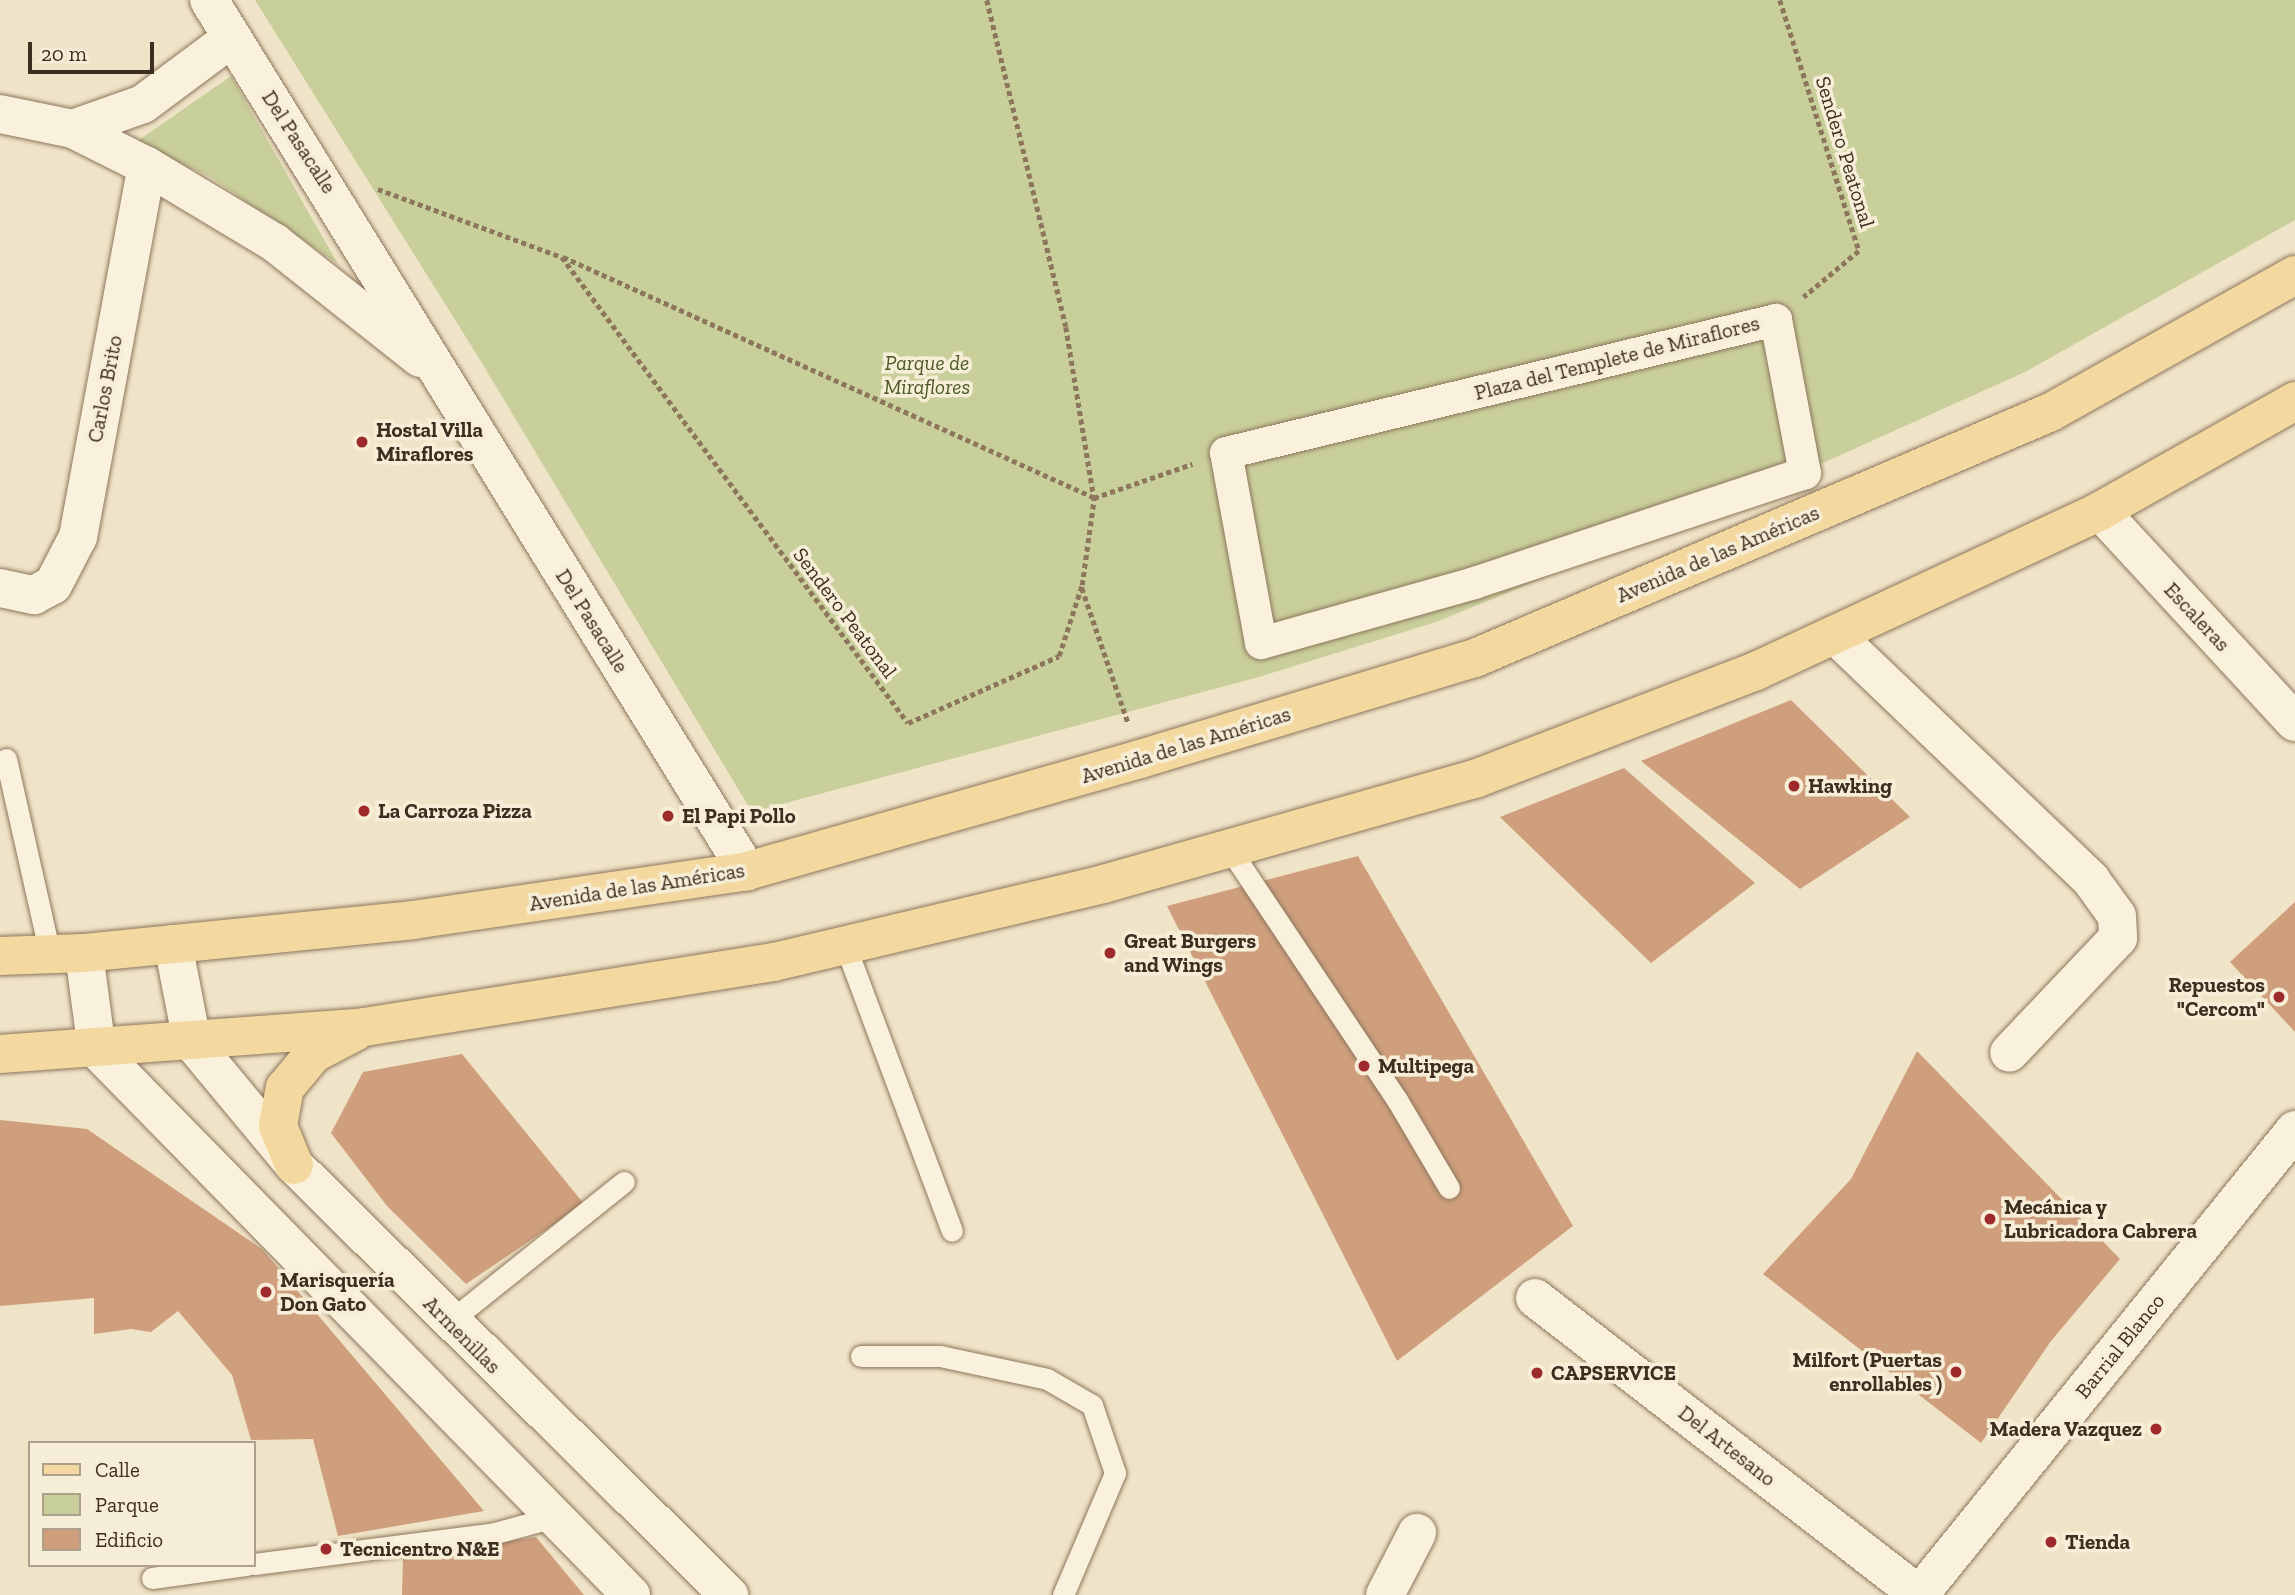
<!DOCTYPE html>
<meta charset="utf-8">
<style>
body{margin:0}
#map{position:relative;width:2295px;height:1595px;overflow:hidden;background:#f0e4c8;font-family:"Zilla Slab",serif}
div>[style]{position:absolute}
.green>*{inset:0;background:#c9cf9b}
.building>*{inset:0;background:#cf9f7d}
.path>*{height:4.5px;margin-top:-2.25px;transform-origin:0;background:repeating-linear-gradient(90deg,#8d765c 0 5px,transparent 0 8.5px)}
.roads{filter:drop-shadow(0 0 2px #8d765c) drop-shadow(0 0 2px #8d765c)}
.service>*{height:21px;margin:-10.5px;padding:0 10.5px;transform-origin:10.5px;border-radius:10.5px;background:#faf1dc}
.pedestrian>*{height:32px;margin:-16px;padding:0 16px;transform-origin:16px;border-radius:16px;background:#faf1dc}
.minor>*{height:38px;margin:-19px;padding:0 19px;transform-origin:19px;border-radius:19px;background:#faf1dc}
.tertiary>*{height:38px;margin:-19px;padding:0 19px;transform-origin:19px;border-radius:19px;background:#faf1dc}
.secondary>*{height:38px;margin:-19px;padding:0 19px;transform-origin:19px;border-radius:19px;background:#faf1dc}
.primary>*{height:38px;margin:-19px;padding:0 19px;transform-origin:19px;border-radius:19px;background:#f3d9a0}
.dots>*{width:19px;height:19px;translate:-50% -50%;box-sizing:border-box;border:4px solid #f7eed8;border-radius:50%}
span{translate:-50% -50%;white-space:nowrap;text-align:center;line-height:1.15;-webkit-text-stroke:7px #f7eed8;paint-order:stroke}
.street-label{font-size:21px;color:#3d2e20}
.park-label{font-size:21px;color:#4d5a26;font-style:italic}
.poi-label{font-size:21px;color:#3d2e20;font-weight:700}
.left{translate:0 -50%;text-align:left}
.right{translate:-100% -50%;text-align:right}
.legend{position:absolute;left:28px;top:1441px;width:228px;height:126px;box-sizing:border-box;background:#f7eed8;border:2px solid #ada18e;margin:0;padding:9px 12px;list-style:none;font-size:21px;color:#3d2e20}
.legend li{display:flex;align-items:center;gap:14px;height:35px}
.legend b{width:35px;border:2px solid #ada18e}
.scale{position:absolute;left:28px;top:42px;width:126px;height:32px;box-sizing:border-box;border:4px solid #3d2e20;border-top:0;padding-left:9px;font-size:21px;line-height:24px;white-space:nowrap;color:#3d2e20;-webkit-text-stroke:5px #f7eed8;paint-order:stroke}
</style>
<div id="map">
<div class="green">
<i style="clip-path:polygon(255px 0,2295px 0,2295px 220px,2025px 372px,1805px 471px,1436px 622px,1259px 677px,752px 812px,477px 355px)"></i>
<i style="clip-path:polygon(231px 76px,338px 264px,210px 177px,136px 142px)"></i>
</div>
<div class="building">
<i style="clip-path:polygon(1791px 700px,1910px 817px,1800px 889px,1641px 761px)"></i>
<i style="clip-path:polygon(1624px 768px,1755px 883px,1651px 963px,1500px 817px)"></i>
<i style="clip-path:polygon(1358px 856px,1573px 1226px,1397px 1361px,1167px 906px)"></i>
<i style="clip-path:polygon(2295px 902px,2295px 1032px,2230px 962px)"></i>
<i style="clip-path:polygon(1917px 1051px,2120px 1259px,2051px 1341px,1981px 1443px,1763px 1274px,1851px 1179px)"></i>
<i style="clip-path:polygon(462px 1054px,584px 1204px,466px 1284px,387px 1206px,331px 1133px,363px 1072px)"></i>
<i style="clip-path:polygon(0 1120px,87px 1129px,262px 1249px,484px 1511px,338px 1536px,313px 1439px,251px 1440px,232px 1375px,178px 1311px,151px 1332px,131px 1329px,94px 1334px,94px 1298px,0 1306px)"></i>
<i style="clip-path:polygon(536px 1537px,584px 1595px,402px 1595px,403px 1557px)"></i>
</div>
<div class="path">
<i style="left:987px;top:0;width:336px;rotate:76.4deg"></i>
<i style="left:1066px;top:327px;width:173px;rotate:80.7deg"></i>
<i style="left:1094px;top:498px;width:104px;rotate:-19.1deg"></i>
<i style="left:1780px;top:0;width:263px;rotate:72.5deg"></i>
<i style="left:1859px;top:251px;width:72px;rotate:140.1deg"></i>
<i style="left:378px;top:189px;width:196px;rotate:20.3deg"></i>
<i style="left:562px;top:257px;width:580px;rotate:53.41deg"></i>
<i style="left:908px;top:723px;width:165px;rotate:-23.9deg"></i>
<i style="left:1059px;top:656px;width:75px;rotate:-72.1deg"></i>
<i style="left:1082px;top:585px;width:88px;rotate:-82.1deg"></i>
<i style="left:1094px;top:498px;width:584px;rotate:-155.63deg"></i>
<i style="left:1082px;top:588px;width:142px;rotate:71.1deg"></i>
</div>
<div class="roads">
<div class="service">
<i style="left:6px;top:759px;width:200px;rotate:77.3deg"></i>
<i style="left:1229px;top:848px;width:303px;rotate:56.3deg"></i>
<i style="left:1397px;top:1100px;width:102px;rotate:59.4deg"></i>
<i style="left:845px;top:945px;width:305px;rotate:69.5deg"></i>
<i style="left:449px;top:1322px;width:224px;rotate:-38.7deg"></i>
<i style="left:861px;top:1356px;width:79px"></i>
<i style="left:940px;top:1356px;width:109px;rotate:12.1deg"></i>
<i style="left:1047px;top:1379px;width:52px;rotate:30deg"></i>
<i style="left:1092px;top:1405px;width:72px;rotate:71.3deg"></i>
<i style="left:1115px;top:1473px;width:133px;rotate:113.1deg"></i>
<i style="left:254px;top:1564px;width:243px;rotate:-7.3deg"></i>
<i style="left:495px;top:1533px;width:61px;rotate:-15.2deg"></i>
<i style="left:152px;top:1578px;width:96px;rotate:-7.8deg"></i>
</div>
<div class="pedestrian">
<i style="left:1776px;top:320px;width:156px;rotate:79.3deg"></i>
<i style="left:1805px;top:473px;width:348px;rotate:161.6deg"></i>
<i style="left:1475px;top:583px;width:222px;rotate:164.3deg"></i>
<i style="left:1261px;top:643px;width:193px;rotate:-100.4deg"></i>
<i style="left:1226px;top:453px;width:566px;rotate:-13.59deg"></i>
</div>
<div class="minor">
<i style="left:209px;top:0;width:1024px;rotate:58.3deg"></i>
<i style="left:0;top:114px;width:75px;rotate:11.6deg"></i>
<i style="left:73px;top:129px;width:83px;rotate:26.6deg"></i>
<i style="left:147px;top:166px;width:149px;rotate:31deg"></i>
<i style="left:275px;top:243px;width:185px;rotate:38.4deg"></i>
<i style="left:73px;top:129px;width:74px;rotate:-19.7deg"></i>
<i style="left:143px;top:104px;width:111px;rotate:-36.6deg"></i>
<i style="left:2100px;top:511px;width:287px;rotate:47.3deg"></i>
<i style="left:0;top:588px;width:35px;rotate:12deg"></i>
<i style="left:34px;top:595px;width:21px;rotate:-28deg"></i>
<i style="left:53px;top:585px;width:54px;rotate:-62.5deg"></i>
<i style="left:78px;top:537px;width:377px;rotate:-79.5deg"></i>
<i style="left:1835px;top:635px;width:354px;rotate:43.7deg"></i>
<i style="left:2091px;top:880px;width:44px;rotate:54.2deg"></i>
<i style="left:2117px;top:916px;width:22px;rotate:87deg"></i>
<i style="left:2118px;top:938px;width:158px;rotate:133.5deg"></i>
<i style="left:1535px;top:1298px;width:485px;rotate:37.7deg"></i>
<i style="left:1385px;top:1595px;width:70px;rotate:-62.7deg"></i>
</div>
<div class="tertiary">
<i style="left:173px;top:944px;width:100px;rotate:79deg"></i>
<i style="left:192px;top:1042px;width:160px;rotate:50.3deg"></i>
<i style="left:294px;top:1165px;width:612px;rotate:44.67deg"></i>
<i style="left:84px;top:953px;width:98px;rotate:82.4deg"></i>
<i style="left:97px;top:1050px;width:763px;rotate:45.58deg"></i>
</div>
<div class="secondary">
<i style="left:1919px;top:1595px;width:598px;rotate:-51.04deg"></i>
</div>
<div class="primary">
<i style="left:0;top:956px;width:84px;rotate:-2deg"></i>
<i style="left:84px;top:953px;width:331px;rotate:-5.7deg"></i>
<i style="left:413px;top:920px;width:338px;rotate:-8.3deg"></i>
<i style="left:747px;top:871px;width:409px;rotate:-15.9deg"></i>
<i style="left:1140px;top:759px;width:350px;rotate:-16.8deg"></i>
<i style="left:1475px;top:658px;width:626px;rotate:-23.13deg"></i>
<i style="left:2051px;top:412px;width:280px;rotate:-29.3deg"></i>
<i style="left:0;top:1054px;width:365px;rotate:-4.2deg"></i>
<i style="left:364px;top:1027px;width:415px;rotate:-9deg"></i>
<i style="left:774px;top:962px;width:338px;rotate:-13.3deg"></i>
<i style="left:1103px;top:884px;width:387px;rotate:-15.8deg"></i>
<i style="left:1475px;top:779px;width:301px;rotate:-21deg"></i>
<i style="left:1756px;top:671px;width:379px;rotate:-24.9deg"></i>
<i style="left:2100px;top:511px;width:224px;rotate:-29.4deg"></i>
<i style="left:294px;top:1165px;width:42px;rotate:-112.3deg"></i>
<i style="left:278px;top:1126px;width:39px;rotate:-80deg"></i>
<i style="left:285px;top:1088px;width:44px;rotate:-50.5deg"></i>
<i style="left:313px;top:1054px;width:47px;rotate:-27.6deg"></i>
</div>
</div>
<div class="dots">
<i style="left:362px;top:442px;background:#9e2a2b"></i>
<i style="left:1794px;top:786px;background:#9e2a2b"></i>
<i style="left:364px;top:811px;background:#9e2a2b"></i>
<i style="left:668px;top:816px;background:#9e2a2b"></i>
<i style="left:1110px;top:953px;background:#9e2a2b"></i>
<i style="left:2279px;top:997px;background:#9e2a2b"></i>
<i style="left:1364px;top:1066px;background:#9e2a2b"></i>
<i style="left:1990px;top:1219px;background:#9e2a2b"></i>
<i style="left:266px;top:1292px;background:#9e2a2b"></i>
<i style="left:1956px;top:1372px;background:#9e2a2b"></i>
<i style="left:1537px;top:1373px;background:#9e2a2b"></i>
<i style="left:2156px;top:1429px;background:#9e2a2b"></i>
<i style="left:2051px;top:1542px;background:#9e2a2b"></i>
<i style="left:326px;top:1549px;background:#9e2a2b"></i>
</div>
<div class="street-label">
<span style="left:299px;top:142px;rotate:57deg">Del Pasacalle</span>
<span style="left:1845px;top:152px;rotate:73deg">Sendero Peatonal</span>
<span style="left:1617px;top:358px;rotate:-14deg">Plaza del Templete de Miraflores</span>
<span style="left:105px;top:389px;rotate:-79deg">Carlos Brito</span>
<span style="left:1718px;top:554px;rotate:-23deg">Avenida de las Américas</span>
<span style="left:845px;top:613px;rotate:53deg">Sendero Peatonal</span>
<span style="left:2197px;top:617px;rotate:47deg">Escaleras</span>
<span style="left:592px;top:621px;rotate:58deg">Del Pasacalle</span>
<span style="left:1186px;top:745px;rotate:-17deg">Avenida de las Américas</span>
<span style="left:637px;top:887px;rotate:-9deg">Avenida de las Américas</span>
<span style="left:462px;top:1335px;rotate:45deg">Armenillas</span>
<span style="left:2120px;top:1346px;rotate:-51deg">Barrial Blanco</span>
<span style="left:1727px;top:1446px;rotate:38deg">Del Artesano</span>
</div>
<div class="park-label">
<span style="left:927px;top:375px">Parque de<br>Miraflores</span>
</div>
<div class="poi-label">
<span class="left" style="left:376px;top:442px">Hostal Villa<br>Miraflores</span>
<span class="left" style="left:1808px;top:786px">Hawking</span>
<span class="left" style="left:378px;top:811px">La Carroza Pizza</span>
<span class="left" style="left:682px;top:816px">El Papi Pollo</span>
<span class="left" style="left:1124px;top:953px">Great Burgers<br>and Wings</span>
<span class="right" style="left:2265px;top:997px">Repuestos<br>"Cercom"</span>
<span class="left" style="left:1378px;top:1066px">Multipega</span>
<span class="left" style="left:2004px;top:1219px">Mecánica y<br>Lubricadora Cabrera</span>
<span class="left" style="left:280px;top:1292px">Marisquería<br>Don Gato</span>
<span class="right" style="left:1942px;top:1372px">Milfort (Puertas<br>enrollables )</span>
<span class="left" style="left:1551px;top:1373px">CAPSERVICE</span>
<span class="right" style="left:2142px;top:1429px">Madera Vazquez</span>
<span class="left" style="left:2065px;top:1542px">Tienda</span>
<span class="left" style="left:340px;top:1549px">Tecnicentro N&amp;E</span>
</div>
<ul class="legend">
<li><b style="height:9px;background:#f3d9a0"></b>Calle</li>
<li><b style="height:19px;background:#c9cf9b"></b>Parque</li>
<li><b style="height:19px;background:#cf9f7d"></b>Edificio</li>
</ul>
<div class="scale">20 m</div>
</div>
